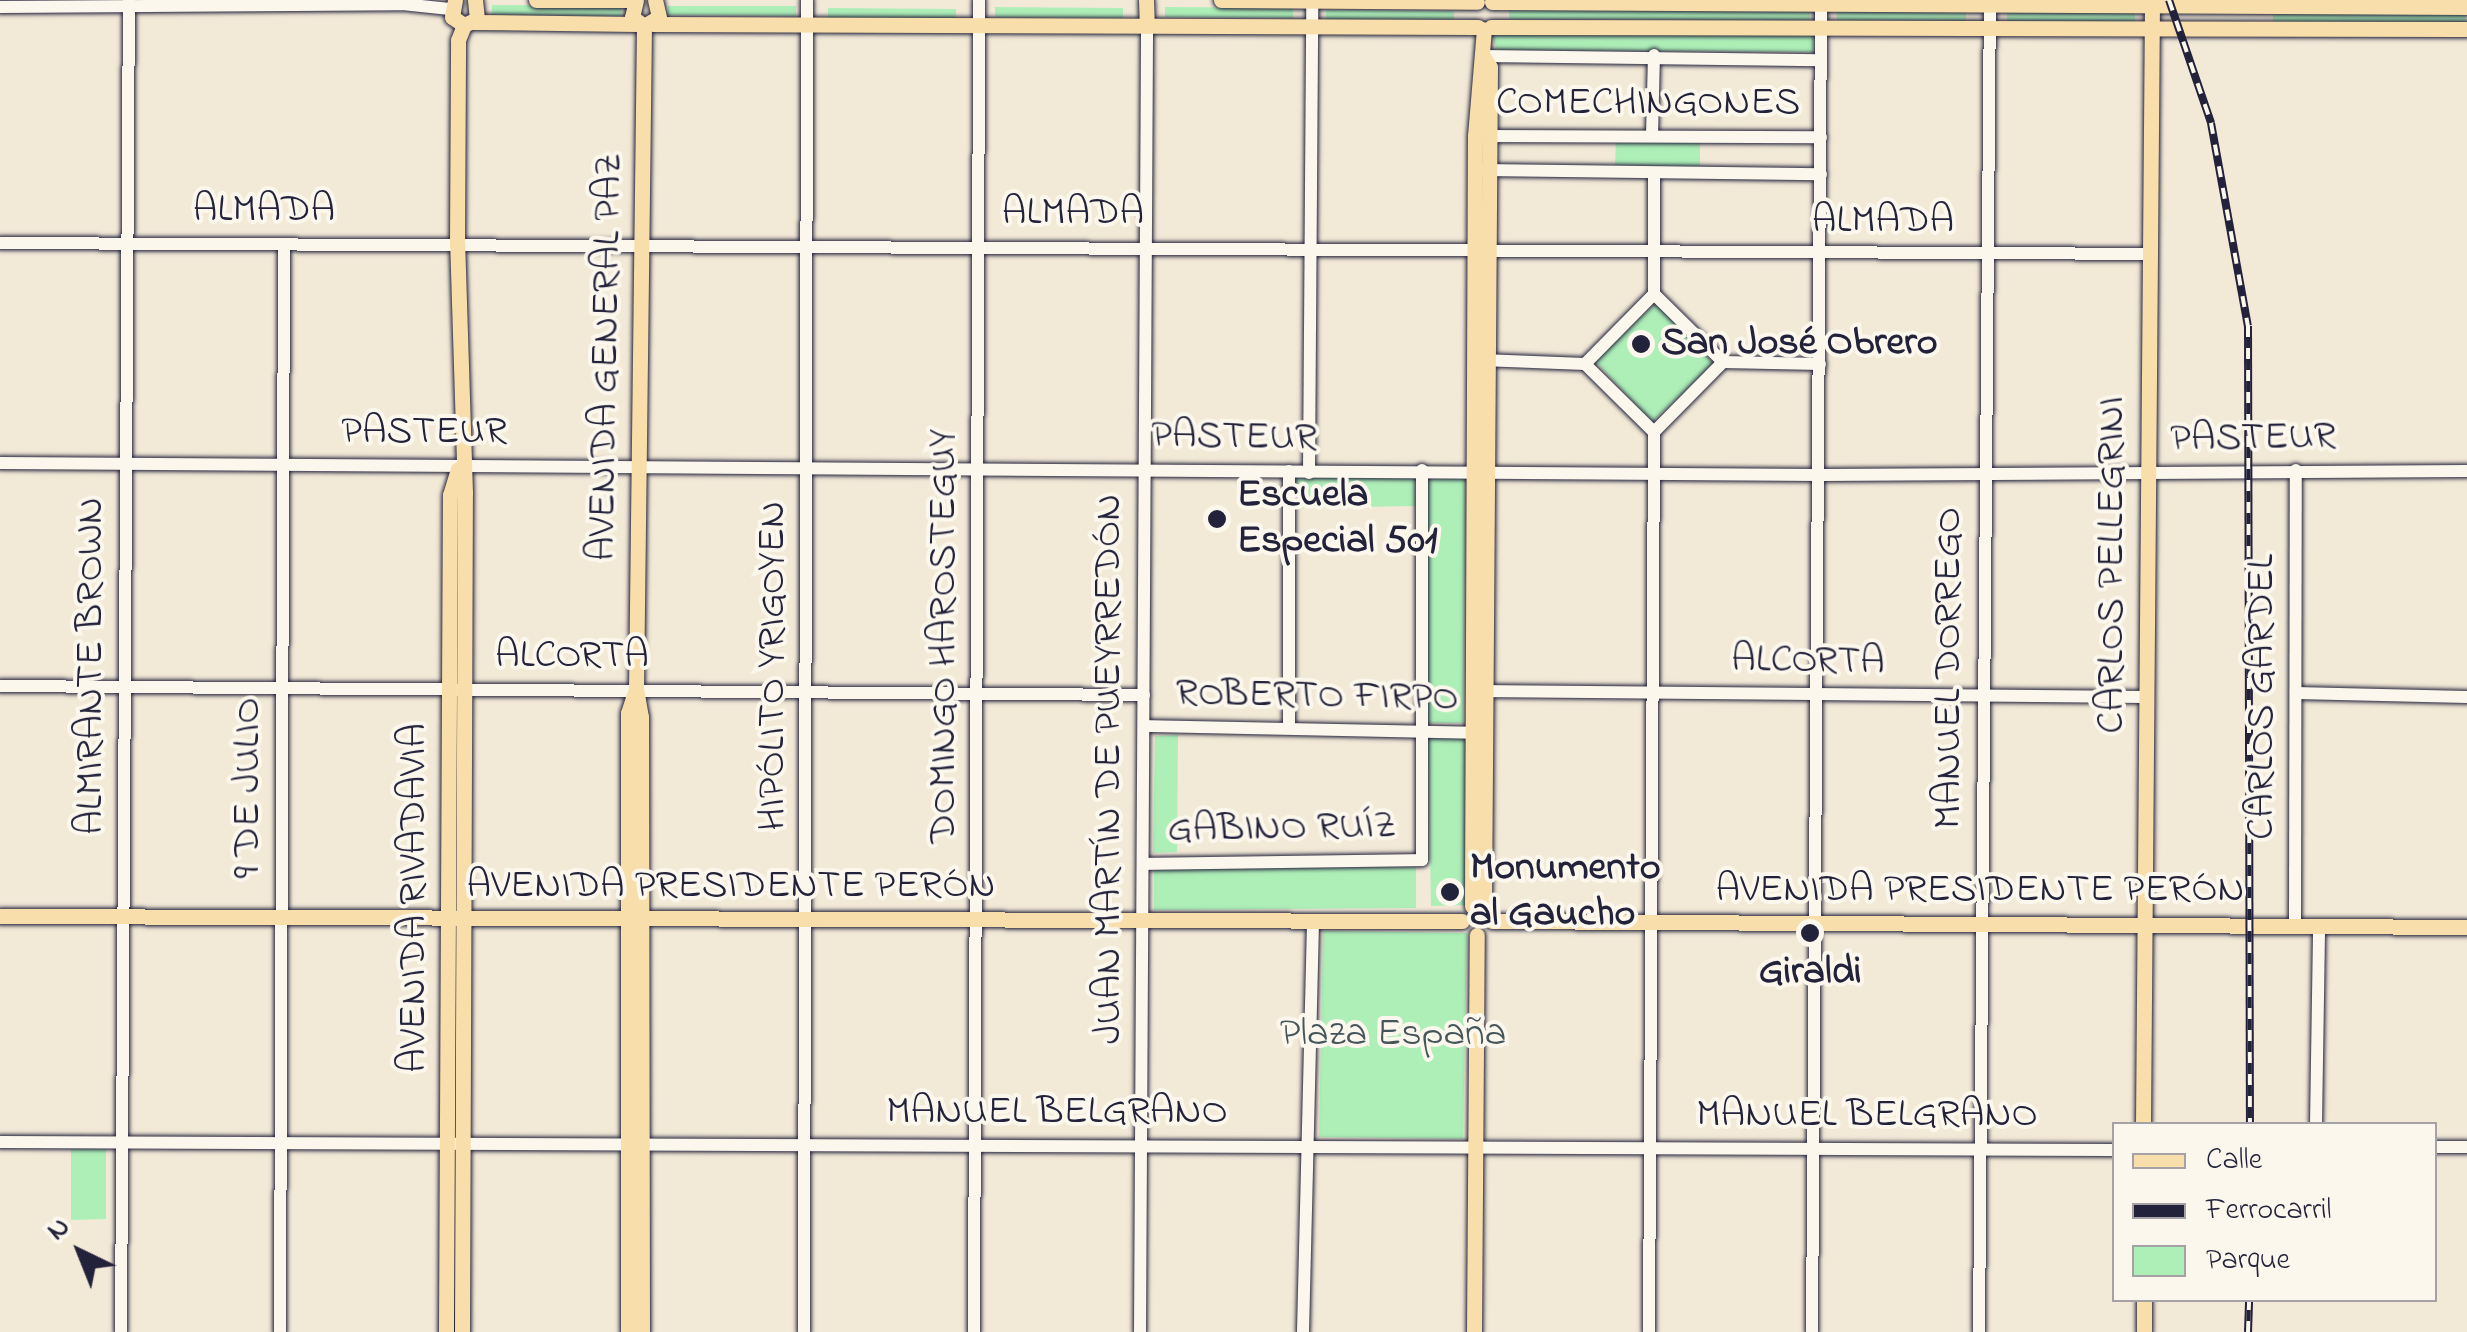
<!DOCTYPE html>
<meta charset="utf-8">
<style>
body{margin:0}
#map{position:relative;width:2467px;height:1332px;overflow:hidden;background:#f2e9d7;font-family:"Indie Flower",sans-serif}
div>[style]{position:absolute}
.green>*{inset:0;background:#aeefb8}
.roads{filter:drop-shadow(0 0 2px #22223b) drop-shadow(0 0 2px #22223b)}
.minor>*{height:12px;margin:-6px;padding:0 6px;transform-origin:6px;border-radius:6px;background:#fbf7ec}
.major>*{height:15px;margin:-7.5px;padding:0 7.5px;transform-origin:7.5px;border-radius:7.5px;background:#f8deab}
.rail>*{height:8px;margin-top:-4px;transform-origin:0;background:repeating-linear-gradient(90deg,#fbf7ec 0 11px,#22223b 0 22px);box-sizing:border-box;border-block:2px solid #22223b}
.dots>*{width:28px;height:28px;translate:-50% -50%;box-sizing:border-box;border:5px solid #fbf7ec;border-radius:50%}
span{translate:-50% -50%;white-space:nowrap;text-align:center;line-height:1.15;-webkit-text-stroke:8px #fbf7ec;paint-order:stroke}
.street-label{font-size:40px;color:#22223b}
.poi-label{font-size:40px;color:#22223b;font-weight:700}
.left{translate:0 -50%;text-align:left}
.park-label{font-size:40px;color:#45555a}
.legend{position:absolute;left:2112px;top:1122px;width:325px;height:180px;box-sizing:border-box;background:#fbf7ec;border:2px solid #a4a2a5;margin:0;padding:12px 18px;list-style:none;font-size:30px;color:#22223b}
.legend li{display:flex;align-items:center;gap:20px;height:50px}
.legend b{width:50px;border:2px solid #a4a2a5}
.north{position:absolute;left:30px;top:1202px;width:100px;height:100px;-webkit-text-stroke:8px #fbf7ec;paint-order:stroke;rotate:317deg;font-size:28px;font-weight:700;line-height:40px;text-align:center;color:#22223b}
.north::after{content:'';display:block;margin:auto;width:35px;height:45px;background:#22223b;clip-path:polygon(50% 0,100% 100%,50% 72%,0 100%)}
</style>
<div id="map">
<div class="green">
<i style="clip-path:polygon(492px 5px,621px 6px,621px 16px,492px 15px)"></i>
<i style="clip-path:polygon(668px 6px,796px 6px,796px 16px,668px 15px)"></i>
<i style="clip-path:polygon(995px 7px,1123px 8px,1123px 18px,995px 17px)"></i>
<i style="clip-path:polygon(1165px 7px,1293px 8px,1293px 18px,1165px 17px)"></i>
<i style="clip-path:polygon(828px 8px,956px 9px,956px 19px,828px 18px)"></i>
<i style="clip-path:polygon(1509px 9px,1810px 11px,1810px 20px,1509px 19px)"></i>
<i style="clip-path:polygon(1326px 10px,1454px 11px,1454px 21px,1326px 20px)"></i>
<i style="clip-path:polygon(1837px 10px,1966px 11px,1966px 21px,1837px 20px)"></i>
<i style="clip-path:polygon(2007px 12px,2135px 12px,2135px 22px,2007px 21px)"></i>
<i style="clip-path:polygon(2273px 12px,2466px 14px,2466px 24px,2273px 22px)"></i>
<i style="clip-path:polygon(1813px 32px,1813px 52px,1497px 50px,1491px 33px)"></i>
<i style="clip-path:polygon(1616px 139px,1700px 141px,1700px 166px,1615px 165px)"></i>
<i style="clip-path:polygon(1657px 302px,1714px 364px,1652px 422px,1595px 361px)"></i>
<i style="clip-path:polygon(1414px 474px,1415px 506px,1293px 508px,1294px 476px)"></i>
<i style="clip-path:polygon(1428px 478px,1466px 479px,1463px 723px,1427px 723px)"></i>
<i style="clip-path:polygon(1178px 735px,1177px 852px,1153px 853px,1155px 736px)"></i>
<i style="clip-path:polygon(1466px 737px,1469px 905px,1431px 906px,1428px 738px)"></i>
<i style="clip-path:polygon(1416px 867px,1416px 908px,1154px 910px,1154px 869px)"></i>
<i style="clip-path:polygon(1323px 931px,1467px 933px,1463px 1139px,1319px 1137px)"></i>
<i style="clip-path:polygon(71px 1149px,106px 1149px,106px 1219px,71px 1220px)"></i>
</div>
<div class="roads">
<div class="minor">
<i style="left:0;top:7px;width:402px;rotate:-0.4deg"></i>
<i style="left:402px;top:4px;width:48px;rotate:5.9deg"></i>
<i style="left:1483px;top:56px;width:338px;rotate:0.7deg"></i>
<i style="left:1484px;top:136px;width:337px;rotate:0.2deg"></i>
<i style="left:1652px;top:136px;width:81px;rotate:-88.6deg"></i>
<i style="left:1483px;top:170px;width:338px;rotate:0.7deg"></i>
<i style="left:1654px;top:173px;width:121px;rotate:90deg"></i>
<i style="left:0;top:243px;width:2147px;rotate:0.29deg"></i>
<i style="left:1482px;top:360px;width:103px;rotate:2.2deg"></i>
<i style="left:1723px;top:362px;width:97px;rotate:1.2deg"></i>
<i style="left:0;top:463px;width:1819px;rotate:0.38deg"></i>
<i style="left:1819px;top:475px;width:648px;rotate:-0.35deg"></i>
<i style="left:1309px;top:473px;width:472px;rotate:-89.6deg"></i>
<i style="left:0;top:686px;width:1144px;rotate:0.45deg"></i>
<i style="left:1477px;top:691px;width:668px;rotate:0.51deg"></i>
<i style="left:2296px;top:693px;width:171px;rotate:1.3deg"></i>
<i style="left:1146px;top:726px;width:332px;rotate:1.2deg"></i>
<i style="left:1289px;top:726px;width:255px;rotate:-90deg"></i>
<i style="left:1143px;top:864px;width:279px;rotate:-0.8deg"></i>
<i style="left:1422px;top:860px;width:390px;rotate:-90deg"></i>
<i style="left:2295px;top:925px;width:455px;rotate:-89.9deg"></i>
<i style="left:2316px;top:1124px;width:196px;rotate:-89.1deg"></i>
<i style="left:0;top:1142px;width:2114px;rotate:0.22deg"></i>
<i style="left:2434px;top:1147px;width:33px"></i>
<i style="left:121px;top:1332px;width:1332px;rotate:-89.66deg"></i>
<i style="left:280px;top:1332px;width:1088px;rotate:-89.79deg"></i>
<i style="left:804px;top:1332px;width:1332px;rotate:-89.87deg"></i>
<i style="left:974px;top:1332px;width:1332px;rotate:-89.78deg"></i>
<i style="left:1140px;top:1332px;width:1306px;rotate:-89.69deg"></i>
<i style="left:1303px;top:1332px;width:409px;rotate:-88.6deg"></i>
<i style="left:1649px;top:1332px;width:900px;rotate:-89.68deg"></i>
<i style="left:1654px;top:432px;width:98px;rotate:-45.4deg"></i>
<i style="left:1723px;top:362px;width:97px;rotate:-135.4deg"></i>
<i style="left:1654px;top:294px;width:98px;rotate:134.6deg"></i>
<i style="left:1585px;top:364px;width:97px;rotate:44.6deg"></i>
<i style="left:1812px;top:1332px;width:1332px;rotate:-89.61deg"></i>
<i style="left:1979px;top:1332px;width:1327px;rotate:-89.53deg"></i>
</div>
<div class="major">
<i style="left:455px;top:0;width:17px;rotate:100deg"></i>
<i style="left:452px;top:17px;width:14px;rotate:34deg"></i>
<i style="left:464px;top:25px;width:14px;rotate:-25deg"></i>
<i style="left:477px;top:19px;width:19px;rotate:-96deg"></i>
<i style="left:536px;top:0;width:90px"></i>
<i style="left:636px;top:0;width:17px;rotate:103deg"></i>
<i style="left:632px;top:17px;width:15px;rotate:37deg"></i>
<i style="left:644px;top:26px;width:17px;rotate:-31deg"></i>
<i style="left:659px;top:17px;width:17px;rotate:-103deg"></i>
<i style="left:1146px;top:0;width:26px;rotate:88deg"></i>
<i style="left:1221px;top:0;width:256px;rotate:0.4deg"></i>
<i style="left:1492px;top:2px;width:975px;rotate:0.29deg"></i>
<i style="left:474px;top:22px;width:163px;rotate:0.7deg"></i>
<i style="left:653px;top:24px;width:825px;rotate:0.21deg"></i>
<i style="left:1491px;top:27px;width:976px;rotate:0.12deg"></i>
<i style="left:1483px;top:56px;width:13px;rotate:58deg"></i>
<i style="left:1490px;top:67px;width:840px;rotate:90.41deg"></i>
<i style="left:1472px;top:906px;width:770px;rotate:-89.78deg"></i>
<i style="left:1475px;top:136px;width:107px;rotate:-85.2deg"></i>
<i style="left:0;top:916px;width:1462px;rotate:0.2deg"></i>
<i style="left:1492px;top:921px;width:975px;rotate:0.35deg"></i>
<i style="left:2143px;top:1124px;width:1118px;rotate:-89.54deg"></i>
<i style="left:2144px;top:1300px;width:32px;rotate:90deg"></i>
<i style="left:446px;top:1332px;width:837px;rotate:-89.73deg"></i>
<i style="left:450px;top:495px;width:27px;rotate:-73deg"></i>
<i style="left:462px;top:1332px;width:839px;rotate:-89.8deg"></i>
<i style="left:465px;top:493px;width:248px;rotate:-91.8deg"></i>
<i style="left:457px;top:245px;width:205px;rotate:-89.7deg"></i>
<i style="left:458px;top:40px;width:16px;rotate:-68deg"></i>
<i style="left:628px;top:1332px;width:619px;rotate:-90deg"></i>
<i style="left:628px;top:713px;width:20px;rotate:-72deg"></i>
<i style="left:642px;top:1332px;width:615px;rotate:-90.09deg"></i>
<i style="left:641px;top:717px;width:27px;rotate:-100deg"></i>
<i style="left:636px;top:690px;width:664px;rotate:-89.31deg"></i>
<i style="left:1474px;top:1332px;width:397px;rotate:-89.6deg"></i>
</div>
</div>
<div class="rail">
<i style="left:2169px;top:0;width:130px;rotate:71.1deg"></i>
<i style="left:2211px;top:123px;width:206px;rotate:79.7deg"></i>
<i style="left:2248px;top:326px;width:798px;rotate:89.86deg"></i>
<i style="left:2248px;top:1332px;width:32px;rotate:-88deg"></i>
</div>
<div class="dots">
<i style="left:1641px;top:344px;background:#22223b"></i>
<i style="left:1217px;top:519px;background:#22223b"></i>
<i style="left:1450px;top:892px;background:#22223b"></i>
<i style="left:1810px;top:933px;background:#22223b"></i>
</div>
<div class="street-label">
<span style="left:1648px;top:104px">COMECHINGONES</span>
<span style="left:264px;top:211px">ALMADA</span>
<span style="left:1073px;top:214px">ALMADA</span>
<span style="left:1883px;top:222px">ALMADA</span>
<span style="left:607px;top:357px;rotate:-89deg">AVENIDA GENERAL PAZ</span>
<span style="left:424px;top:433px">PASTEUR</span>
<span style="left:1234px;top:438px;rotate:1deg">PASTEUR</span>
<span style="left:2253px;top:439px;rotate:-1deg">PASTEUR</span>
<span style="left:2113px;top:565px;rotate:-90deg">CARLOS PELLEGRINI</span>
<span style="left:945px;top:636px;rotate:-90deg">DOMINGO HAROSTEGUY</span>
<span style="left:572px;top:657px">ALCORTA</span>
<span style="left:1808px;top:662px;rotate:1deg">ALCORTA</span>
<span style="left:92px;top:666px;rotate:-90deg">ALMIRANTE BROWN</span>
<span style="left:774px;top:666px;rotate:-90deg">HIPÓLITO YRIGOYEN</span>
<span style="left:1950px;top:668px;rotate:-90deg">MANUEL DORREGO</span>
<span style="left:1317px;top:697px;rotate:1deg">ROBERTO FIRPO</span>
<span style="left:2263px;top:697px;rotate:-90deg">CARLOS GARDEL</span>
<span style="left:1110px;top:769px;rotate:-90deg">JUAN MARTÍN DE PUEYRREDÓN</span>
<span style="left:249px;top:788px;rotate:-90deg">9 DE JULIO</span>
<span style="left:1282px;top:829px;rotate:-1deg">GABINO RUÍZ</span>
<span style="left:731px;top:887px">AVENIDA PRESIDENTE PERÓN</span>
<span style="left:1980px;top:891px">AVENIDA PRESIDENTE PERÓN</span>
<span style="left:415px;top:898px;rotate:-90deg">AVENIDA RIVADAVIA</span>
<span style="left:1057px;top:1113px">MANUEL BELGRANO</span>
<span style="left:1867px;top:1116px">MANUEL BELGRANO</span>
</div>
<div class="poi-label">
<span class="left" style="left:1661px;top:344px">San José Obrero</span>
<span class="left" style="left:1237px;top:519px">Escuela<br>Especial 501</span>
<span class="left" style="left:1470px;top:892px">Monumento<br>al Gaucho</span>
<span style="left:1810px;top:973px">Giraldi</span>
</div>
<div class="park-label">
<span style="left:1393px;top:1035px">Plaza España</span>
</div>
<ul class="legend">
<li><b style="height:12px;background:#f8deab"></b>Calle</li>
<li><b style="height:12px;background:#22223b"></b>Ferrocarril</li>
<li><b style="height:28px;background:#aeefb8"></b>Parque</li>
</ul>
<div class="north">N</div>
</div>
